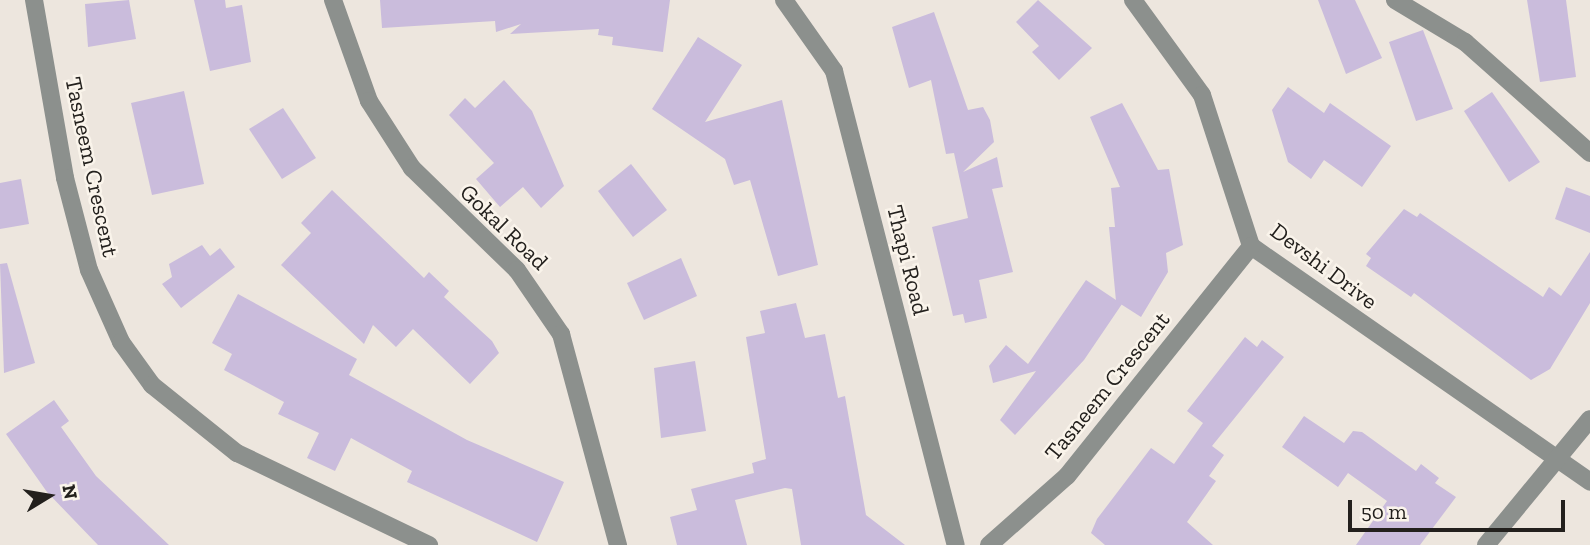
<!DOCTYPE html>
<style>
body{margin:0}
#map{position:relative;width:1590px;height:545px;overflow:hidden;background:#ede6de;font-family:"Zilla Slab",serif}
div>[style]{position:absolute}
.building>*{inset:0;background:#cabcdc}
.minor>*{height:18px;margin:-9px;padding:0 9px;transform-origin:9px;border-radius:9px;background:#8c908d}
span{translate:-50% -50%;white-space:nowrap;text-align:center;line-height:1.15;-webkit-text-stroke:5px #faf4eb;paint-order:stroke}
.street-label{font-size:23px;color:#23201d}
.north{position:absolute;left:14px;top:461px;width:70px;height:70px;-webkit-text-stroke:5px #faf4eb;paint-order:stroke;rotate:79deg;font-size:19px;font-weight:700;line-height:28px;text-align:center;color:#23201d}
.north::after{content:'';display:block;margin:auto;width:24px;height:32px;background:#23201d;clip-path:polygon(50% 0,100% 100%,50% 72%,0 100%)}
.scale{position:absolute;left:1348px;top:500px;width:217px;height:32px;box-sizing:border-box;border:4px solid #23201d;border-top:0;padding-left:9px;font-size:21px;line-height:24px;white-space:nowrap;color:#23201d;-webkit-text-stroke:5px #faf4eb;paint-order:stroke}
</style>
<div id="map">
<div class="building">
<i style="clip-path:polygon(129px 0,136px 39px,88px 47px,85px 4px)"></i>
<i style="clip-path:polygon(194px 0,225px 0,226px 8px,242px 5px,251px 62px,210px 71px)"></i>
<i style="clip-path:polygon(380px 0,670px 0,663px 52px,612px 45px,613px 37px,598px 35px,599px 29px,510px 34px,521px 24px,496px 32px,495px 21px,382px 28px)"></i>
<i style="clip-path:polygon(1038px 0,1092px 48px,1059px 80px,1032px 52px,1039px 46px,1016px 22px)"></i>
<i style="clip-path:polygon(1318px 0,1355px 0,1382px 58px,1346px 74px)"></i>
<i style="clip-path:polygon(1527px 0,1566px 0,1576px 77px,1540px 82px)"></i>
<i style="clip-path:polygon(934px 12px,968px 110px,983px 107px,990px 120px,994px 142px,963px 172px,997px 157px,1003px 187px,992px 189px,1013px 272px,979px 280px,987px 318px,965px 323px,963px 314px,953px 316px,932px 227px,968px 218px,954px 153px,946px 154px,931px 80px,909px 88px,892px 27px)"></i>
<i style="clip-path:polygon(1423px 30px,1453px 109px,1416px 121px,1389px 42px)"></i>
<i style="clip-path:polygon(698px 37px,742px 65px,705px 122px,782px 100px,818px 265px,778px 276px,750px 180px,734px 185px,725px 159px,652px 109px)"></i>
<i style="clip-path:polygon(504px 80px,532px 111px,564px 186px,541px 208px,523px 187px,500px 207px,476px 179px,494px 163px,449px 115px,465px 98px,475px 108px)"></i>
<i style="clip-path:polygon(1288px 87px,1324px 113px,1330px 103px,1391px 146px,1362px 187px,1324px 160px,1311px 179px,1288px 162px,1272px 110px)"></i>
<i style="clip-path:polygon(184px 91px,204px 184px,152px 195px,131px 103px)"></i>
<i style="clip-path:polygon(1492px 92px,1540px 162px,1509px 182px,1464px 111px)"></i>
<i style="clip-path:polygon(1122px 103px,1158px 170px,1169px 169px,1183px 245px,1166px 253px,1168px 272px,1141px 317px,1116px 301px,1109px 227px,1115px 227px,1111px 188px,1120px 187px,1090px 117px)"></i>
<i style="clip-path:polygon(283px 108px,316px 158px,282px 179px,249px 129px)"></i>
<i style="clip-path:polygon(631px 164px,667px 210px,633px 237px,598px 191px)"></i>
<i style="clip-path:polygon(21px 179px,29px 224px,0 229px,0 183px)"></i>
<i style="clip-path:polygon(1566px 187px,1590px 196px,1590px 233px,1555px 219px)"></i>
<i style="clip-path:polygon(332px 190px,424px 278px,429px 272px,449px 291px,444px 297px,492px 341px,499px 353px,470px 384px,413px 329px,396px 347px,373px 325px,364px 344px,281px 265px,311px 233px,301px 223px)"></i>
<i style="clip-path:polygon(1404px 209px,1417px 217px,1420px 213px,1543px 297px,1549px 287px,1561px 296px,1590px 252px,1590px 303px,1550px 369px,1531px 380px,1414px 293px,1411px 297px,1366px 266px,1371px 258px,1366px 254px)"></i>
<i style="clip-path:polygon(202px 245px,210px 256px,220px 248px,235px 267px,181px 308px,162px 284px,172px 277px,169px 264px)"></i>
<i style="clip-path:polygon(681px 258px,697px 296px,644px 320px,627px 283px)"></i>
<i style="clip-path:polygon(7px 263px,35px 363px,4px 373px,0 264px)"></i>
<i style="clip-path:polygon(1086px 280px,1122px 304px,1084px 360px,1015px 435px,1000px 420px,1036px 371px,993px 383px,989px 366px,1006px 345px,1028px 364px)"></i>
<i style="clip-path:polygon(238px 294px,357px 359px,349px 375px,467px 440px,564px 482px,537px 542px,407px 482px,412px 471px,351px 438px,335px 471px,307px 458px,319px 433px,278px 414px,284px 402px,224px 370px,232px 354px,212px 343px)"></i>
<i style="clip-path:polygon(796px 303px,805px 338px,825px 334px,838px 398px,845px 396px,866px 515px,905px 545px,801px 545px,792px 489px,785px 488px,735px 500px,747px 545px,677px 545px,670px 517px,697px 510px,691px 489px,754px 473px,752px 463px,766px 459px,746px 337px,765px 333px,760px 311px)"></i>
<i style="clip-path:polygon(1245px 337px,1257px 347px,1262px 340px,1284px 357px,1212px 446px,1224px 455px,1209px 476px,1216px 481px,1187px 522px,1213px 545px,1105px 545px,1091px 533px,1097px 519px,1151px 448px,1174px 464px,1203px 423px,1187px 411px)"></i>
<i style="clip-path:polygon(695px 361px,706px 431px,661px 438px,654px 368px)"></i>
<i style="clip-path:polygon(54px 400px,69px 421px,61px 427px,96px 476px,169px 545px,98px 545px,47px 492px,6px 434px)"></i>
<i style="clip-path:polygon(1304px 416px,1344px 443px,1353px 431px,1362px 432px,1416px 471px,1421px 464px,1439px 478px,1435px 483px,1456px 497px,1420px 545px,1356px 545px,1387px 501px,1348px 473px,1338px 487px,1282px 447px)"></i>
</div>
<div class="minor">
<i style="left:34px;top:0;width:181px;rotate:80.1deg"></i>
<i style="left:65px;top:178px;width:95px;rotate:75.4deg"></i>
<i style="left:89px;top:270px;width:79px;rotate:66deg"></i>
<i style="left:121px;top:342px;width:53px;rotate:54.2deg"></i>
<i style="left:152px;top:385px;width:109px;rotate:38.7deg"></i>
<i style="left:237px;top:453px;width:213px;rotate:25.6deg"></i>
<i style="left:333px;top:0;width:107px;rotate:70.4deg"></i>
<i style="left:369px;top:101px;width:80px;rotate:57.3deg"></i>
<i style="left:412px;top:168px;width:146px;rotate:44.2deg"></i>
<i style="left:517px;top:270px;width:78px;rotate:55.5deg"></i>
<i style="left:561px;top:334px;width:219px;rotate:74.9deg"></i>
<i style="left:784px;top:0;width:87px;rotate:54.8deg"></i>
<i style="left:834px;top:71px;width:489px;rotate:75.6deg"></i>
<i style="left:1133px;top:0;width:117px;rotate:54deg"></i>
<i style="left:1202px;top:95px;width:159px;rotate:72deg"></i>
<i style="left:1251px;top:246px;width:413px;rotate:34.8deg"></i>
<i style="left:1395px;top:0;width:82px;rotate:31deg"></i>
<i style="left:1465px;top:42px;width:167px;rotate:41.6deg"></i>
<i style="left:989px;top:545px;width:104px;rotate:-41.5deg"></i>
<i style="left:1067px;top:476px;width:295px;rotate:-51.3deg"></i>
<i style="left:1486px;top:545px;width:163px;rotate:-50.5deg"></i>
</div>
<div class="street-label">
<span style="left:92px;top:167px;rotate:78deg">Tasneem Crescent</span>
<span style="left:504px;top:227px;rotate:44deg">Gokal Road</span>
<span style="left:908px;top:260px;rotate:76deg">Thapi Road</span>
<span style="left:1324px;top:266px;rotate:37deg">Devshi Drive</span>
<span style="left:1107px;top:386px;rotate:-51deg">Tasneem Crescent</span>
</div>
<div class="north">N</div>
<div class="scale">50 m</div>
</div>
